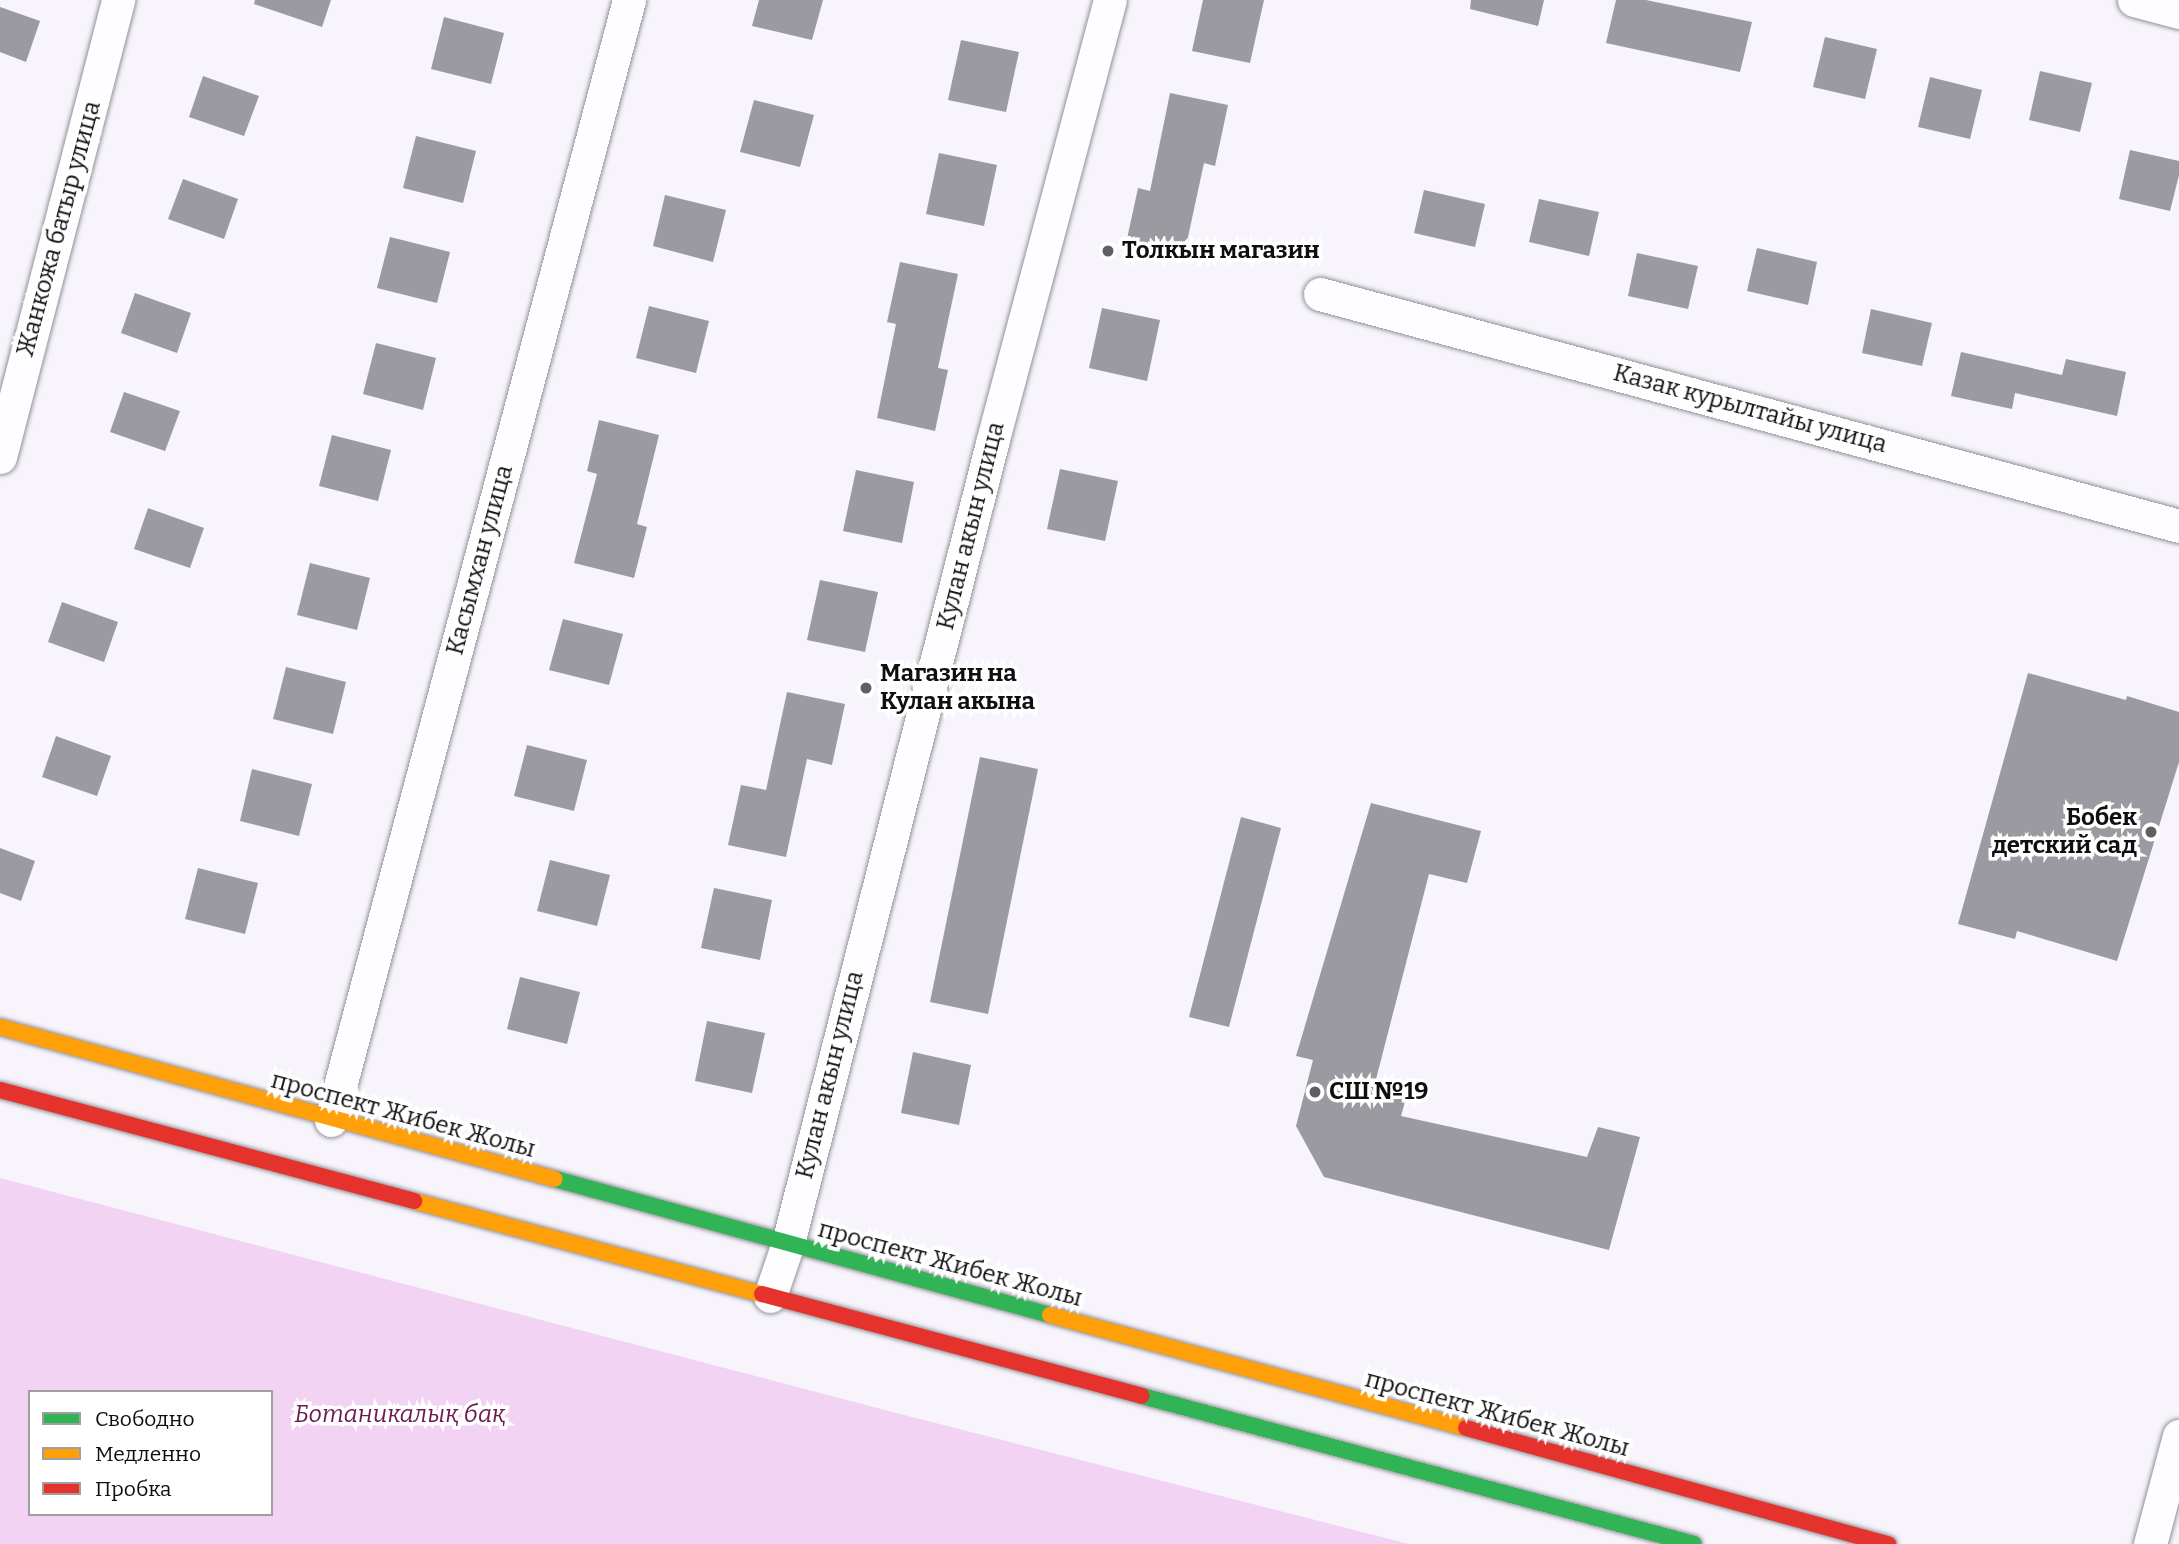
<!DOCTYPE html>
<meta charset="utf-8">
<style>
body{margin:0}
#map{position:relative;width:2179px;height:1544px;overflow:hidden;background:#f7f4fc;font-family:Bitter,serif}
div>[style]{position:absolute}
.green>*{inset:0;background:#f2d3f3}
.building>*{inset:0;background:#9b9aa0}
.roads{filter:drop-shadow(0 0 2px #939296) drop-shadow(0 0 2px #939296)}
.street>*{height:33px;margin:-16.5px;padding:0 16.5px;transform-origin:16.5px;border-radius:16.5px;background:#fefdff}
.fast>*{height:16px;margin:-8px;padding:0 8px;transform-origin:8px;border-radius:8px;background:#30b455}
.slow>*{height:16px;margin:-8px;padding:0 8px;transform-origin:8px;border-radius:8px;background:#ff9f0a}
.jam>*{height:16px;margin:-8px;padding:0 8px;transform-origin:8px;border-radius:8px;background:#e5322d}
.dots>*{width:19px;height:19px;translate:-50% -50%;box-sizing:border-box;border:4px solid #fff;border-radius:50%}
span{translate:-50% -50%;white-space:nowrap;text-align:center;line-height:1.15;-webkit-text-stroke:7px #fff;paint-order:stroke}
.street-label{font-size:24px;color:#0f0f0f}
.poi-label{font-size:24px;color:#0f0f0f;font-weight:700}
.left{translate:0 -50%;text-align:left}
.right{translate:-100% -50%;text-align:right}
.park-label{font-size:24px;color:#6c1b50;font-style:italic}
.legend{position:absolute;left:28px;top:1390px;width:245px;height:126px;box-sizing:border-box;background:#fff;border:2px solid #9f9f9f;margin:0;padding:9px 12px;list-style:none;font-size:21px;color:#0f0f0f}
.legend li{display:flex;align-items:center;gap:14px;height:35px}
.legend b{width:35px;border:2px solid #9f9f9f}
</style>
<div id="map">
<div class="green">
<i style="clip-path:polygon(evenodd,0 1178px,904px 1415px,1409px 1544px,0 1544px,0 1178px,30px 1392px,271px 1392px,271px 1514px,30px 1514px,30px 1392px)"></i>
</div>
<div class="building">
<i style="clip-path:polygon(255px 0,331px 0,322px 27px,254px 4px)"></i>
<i style="clip-path:polygon(759px 0,823px 0,812px 40px,752px 26px)"></i>
<i style="clip-path:polygon(1203px 0,1264px 0,1250px 63px,1192px 51px)"></i>
<i style="clip-path:polygon(1471px 0,1544px 0,1538px 26px,1470px 9px)"></i>
<i style="clip-path:polygon(1616px 0,1646px 0,1752px 22px,1740px 72px,1606px 43px)"></i>
<i style="clip-path:polygon(0 7px,40px 21px,26px 62px,0 52px)"></i>
<i style="clip-path:polygon(444px 17px,504px 33px,491px 84px,431px 69px)"></i>
<i style="clip-path:polygon(1825px 37px,1877px 49px,1865px 99px,1813px 87px)"></i>
<i style="clip-path:polygon(961px 40px,1019px 52px,1006px 112px,948px 100px)"></i>
<i style="clip-path:polygon(2040px 71px,2092px 83px,2080px 132px,2029px 120px)"></i>
<i style="clip-path:polygon(203px 76px,259px 96px,244px 136px,189px 117px)"></i>
<i style="clip-path:polygon(1930px 77px,1982px 90px,1970px 139px,1918px 127px)"></i>
<i style="clip-path:polygon(1170px 93px,1228px 105px,1215px 166px,1204px 163px,1183px 260px,1125px 248px,1138px 188px,1150px 191px)"></i>
<i style="clip-path:polygon(754px 100px,814px 115px,800px 167px,740px 152px)"></i>
<i style="clip-path:polygon(416px 136px,476px 151px,463px 203px,403px 188px)"></i>
<i style="clip-path:polygon(2130px 150px,2179px 161px,2179px 175px,2170px 211px,2119px 199px)"></i>
<i style="clip-path:polygon(939px 153px,997px 165px,984px 226px,926px 214px)"></i>
<i style="clip-path:polygon(183px 179px,238px 199px,224px 239px,168px 219px)"></i>
<i style="clip-path:polygon(1424px 190px,1485px 204px,1475px 247px,1414px 233px)"></i>
<i style="clip-path:polygon(665px 195px,726px 210px,713px 262px,653px 246px)"></i>
<i style="clip-path:polygon(1539px 199px,1599px 212px,1589px 256px,1529px 242px)"></i>
<i style="clip-path:polygon(390px 237px,450px 252px,437px 303px,377px 288px)"></i>
<i style="clip-path:polygon(1757px 248px,1817px 262px,1808px 305px,1747px 291px)"></i>
<i style="clip-path:polygon(1637px 253px,1698px 266px,1688px 309px,1628px 296px)"></i>
<i style="clip-path:polygon(900px 262px,958px 274px,938px 368px,948px 370px,935px 431px,877px 418px,896px 324px,887px 322px)"></i>
<i style="clip-path:polygon(135px 293px,191px 313px,177px 353px,121px 333px)"></i>
<i style="clip-path:polygon(649px 306px,709px 321px,696px 373px,636px 358px)"></i>
<i style="clip-path:polygon(1102px 308px,1160px 320px,1147px 381px,1089px 368px)"></i>
<i style="clip-path:polygon(1871px 309px,1932px 323px,1922px 366px,1862px 353px)"></i>
<i style="clip-path:polygon(376px 343px,436px 358px,423px 410px,363px 394px)"></i>
<i style="clip-path:polygon(1961px 352px,2062px 375px,2066px 359px,2126px 372px,2117px 416px,2015px 393px,2012px 409px,1951px 396px)"></i>
<i style="clip-path:polygon(124px 392px,180px 411px,165px 451px,110px 432px)"></i>
<i style="clip-path:polygon(599px 420px,659px 435px,637px 524px,647px 527px,634px 578px,574px 563px,597px 474px,587px 471px)"></i>
<i style="clip-path:polygon(332px 435px,391px 450px,378px 501px,319px 486px)"></i>
<i style="clip-path:polygon(1060px 469px,1118px 481px,1105px 541px,1047px 529px)"></i>
<i style="clip-path:polygon(856px 470px,914px 482px,902px 543px,843px 531px)"></i>
<i style="clip-path:polygon(148px 508px,204px 528px,190px 568px,134px 549px)"></i>
<i style="clip-path:polygon(310px 563px,370px 578px,357px 630px,297px 615px)"></i>
<i style="clip-path:polygon(820px 580px,878px 592px,865px 652px,807px 640px)"></i>
<i style="clip-path:polygon(62px 602px,118px 622px,104px 662px,48px 642px)"></i>
<i style="clip-path:polygon(563px 619px,623px 634px,609px 685px,549px 670px)"></i>
<i style="clip-path:polygon(286px 667px,346px 682px,333px 734px,273px 719px)"></i>
<i style="clip-path:polygon(2028px 673px,2126px 700px,2127px 696px,2179px 712px,2179px 762px,2117px 961px,2017px 931px,2015px 939px,1958px 924px)"></i>
<i style="clip-path:polygon(787px 692px,845px 704px,832px 765px,807px 759px,786px 857px,728px 845px,741px 785px,766px 790px)"></i>
<i style="clip-path:polygon(56px 736px,111px 756px,97px 796px,42px 777px)"></i>
<i style="clip-path:polygon(527px 745px,587px 760px,574px 811px,514px 796px)"></i>
<i style="clip-path:polygon(980px 757px,1038px 769px,988px 1014px,930px 1002px)"></i>
<i style="clip-path:polygon(252px 769px,312px 784px,299px 836px,240px 821px)"></i>
<i style="clip-path:polygon(1371px 803px,1481px 831px,1467px 883px,1429px 874px,1374px 1087px,1407px 1095px,1401px 1116px,1587px 1157px,1598px 1127px,1640px 1137px,1609px 1250px,1324px 1177px,1296px 1126px,1313px 1060px,1296px 1056px)"></i>
<i style="clip-path:polygon(1241px 817px,1281px 828px,1229px 1027px,1189px 1017px)"></i>
<i style="clip-path:polygon(0 848px,35px 861px,21px 901px,0 893px)"></i>
<i style="clip-path:polygon(550px 860px,610px 875px,597px 926px,537px 911px)"></i>
<i style="clip-path:polygon(198px 868px,258px 883px,245px 934px,185px 919px)"></i>
<i style="clip-path:polygon(714px 888px,772px 900px,760px 960px,701px 948px)"></i>
<i style="clip-path:polygon(520px 977px,580px 992px,567px 1044px,507px 1029px)"></i>
<i style="clip-path:polygon(707px 1021px,765px 1033px,752px 1093px,695px 1081px)"></i>
<i style="clip-path:polygon(913px 1052px,971px 1065px,959px 1125px,901px 1113px)"></i>
</div>
<div class="roads">
<div class="street">
<i style="left:2134px;top:0;width:47px;rotate:14.9deg"></i>
<i style="left:1320px;top:294px;width:890px;rotate:15.11deg"></i>
<i style="left:0;top:457px;width:472px;rotate:-75.5deg"></i>
<i style="left:331px;top:1120px;width:1159px;rotate:-75.1deg"></i>
<i style="left:770px;top:1296px;width:56px;rotate:-71.2deg"></i>
<i style="left:788px;top:1243px;width:826px;rotate:-75.69deg"></i>
<i style="left:992px;top:443px;width:458px;rotate:-75.1deg"></i>
<i style="left:2150px;top:1544px;width:112px;rotate:-75deg"></i>
</div>
<div class="fast">
<i style="left:555px;top:1179px;width:513px;rotate:15.36deg"></i>
<i style="left:1142px;top:1396px;width:571px;rotate:15.01deg"></i>
</div>
<div class="slow">
<i style="left:0;top:1027px;width:575px;rotate:15.32deg"></i>
<i style="left:414px;top:1201px;width:360px;rotate:15deg"></i>
<i style="left:1050px;top:1315px;width:431px;rotate:15.2deg"></i>
</div>
<div class="jam">
<i style="left:0;top:1090px;width:429px;rotate:15deg"></i>
<i style="left:762px;top:1294px;width:393px;rotate:15deg"></i>
<i style="left:1466px;top:1428px;width:438px;rotate:15.4deg"></i>
</div>
</div>
<div class="dots">
<i style="left:1108px;top:251px;background:#605f62"></i>
<i style="left:866px;top:688px;background:#605f62"></i>
<i style="left:2151px;top:832px;background:#605f62"></i>
<i style="left:1315px;top:1092px;background:#605f62"></i>
</div>
<div class="street-label">
<span style="left:59px;top:229px;rotate:-75deg">Жанкожа батыр улица</span>
<span style="left:1750px;top:409px;rotate:15deg">Казак курылтайы улица</span>
<span style="left:971px;top:526px;rotate:-76deg">Кулан акын улица</span>
<span style="left:480px;top:560px;rotate:-75deg">Касымхан улица</span>
<span style="left:830px;top:1075px;rotate:-76deg">Кулан акын улица</span>
<span style="left:403px;top:1115px;rotate:15deg">проспект Жибек Жолы</span>
<span style="left:950px;top:1264px;rotate:15deg">проспект Жибек Жолы</span>
<span style="left:1497px;top:1414px;rotate:15deg">проспект Жибек Жолы</span>
</div>
<div class="poi-label">
<span class="left" style="left:1122px;top:251px">Толкын магазин</span>
<span class="left" style="left:880px;top:688px">Магазин на<br>Кулан акына</span>
<span class="right" style="left:2137px;top:832px">Бобек<br>детский сад</span>
<span class="left" style="left:1329px;top:1092px">СШ №19</span>
</div>
<div class="park-label">
<span style="left:400px;top:1415px">Ботаникалық бақ</span>
</div>
<ul class="legend">
<li><b style="height:9px;background:#30b455"></b>Свободно</li>
<li><b style="height:9px;background:#ff9f0a"></b>Медленно</li>
<li><b style="height:9px;background:#e5322d"></b>Пробка</li>
</ul>
</div>
